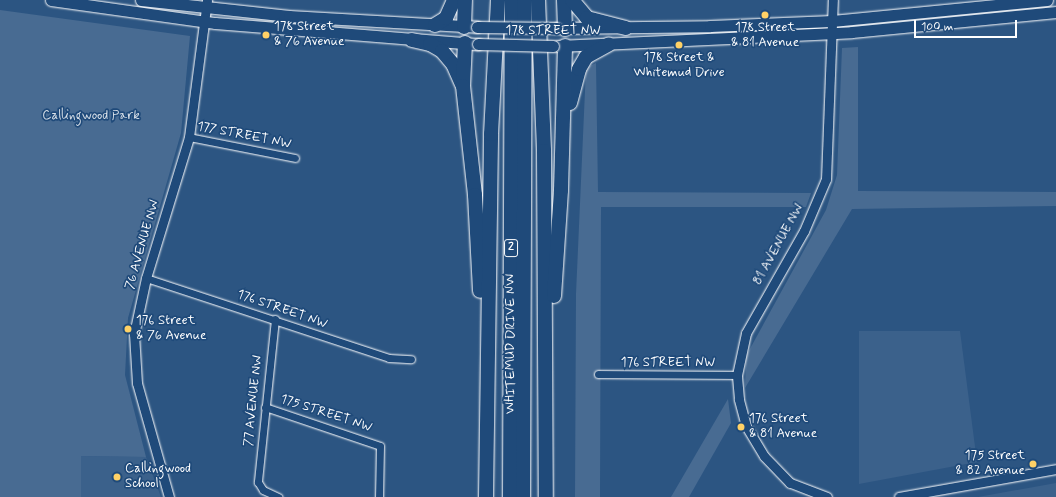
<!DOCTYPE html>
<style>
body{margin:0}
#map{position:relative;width:1056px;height:497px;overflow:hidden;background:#2c5582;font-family:Mynerve,sans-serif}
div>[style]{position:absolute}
.built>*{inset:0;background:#3b618b}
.green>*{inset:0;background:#486b92}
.roads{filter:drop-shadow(0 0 1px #fff) drop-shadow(0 0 1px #fff)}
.minor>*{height:7px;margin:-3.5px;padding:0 3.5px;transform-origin:3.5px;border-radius:3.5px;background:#1f4a7a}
.tertiary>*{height:9px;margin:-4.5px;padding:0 4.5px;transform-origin:4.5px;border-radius:4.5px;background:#1f4a7a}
.secondary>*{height:11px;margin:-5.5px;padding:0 5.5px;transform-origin:5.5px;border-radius:5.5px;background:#1f4a7a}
.motorway>*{height:14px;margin:-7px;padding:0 7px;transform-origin:7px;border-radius:7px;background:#1f4a7a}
.bridges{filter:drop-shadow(0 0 1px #fff) drop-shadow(0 0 1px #fff)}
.secondary-bridge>*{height:11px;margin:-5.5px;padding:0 5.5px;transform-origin:5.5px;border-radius:5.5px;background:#1f4a7a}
.dots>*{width:11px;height:11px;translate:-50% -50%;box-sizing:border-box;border:2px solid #1f4a7a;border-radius:50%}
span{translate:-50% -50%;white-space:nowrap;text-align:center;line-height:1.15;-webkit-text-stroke:3.5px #1f4a7a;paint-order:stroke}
.shield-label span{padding:1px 3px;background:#1f4a7a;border:1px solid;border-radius:3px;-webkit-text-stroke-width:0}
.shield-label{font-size:12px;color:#fff;font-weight:700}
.poi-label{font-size:13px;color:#fff}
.left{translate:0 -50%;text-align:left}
.right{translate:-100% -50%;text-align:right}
.street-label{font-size:13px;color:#fff}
.park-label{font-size:13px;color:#dae1e9}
.scale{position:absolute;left:914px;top:20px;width:103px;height:18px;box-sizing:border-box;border:2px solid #fff;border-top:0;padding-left:5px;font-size:12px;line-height:14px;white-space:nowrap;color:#fff;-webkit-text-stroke:3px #1f4a7a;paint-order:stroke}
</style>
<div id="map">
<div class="built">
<i style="clip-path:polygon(859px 331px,960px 331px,977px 462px,859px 484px)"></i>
<i style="clip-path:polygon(81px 456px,146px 457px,161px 497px,81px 497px)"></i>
<i style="clip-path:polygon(1056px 483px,1056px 497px,978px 497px)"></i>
</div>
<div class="green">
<i style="clip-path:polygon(0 10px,190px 36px,181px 133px,128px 318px,125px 375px,146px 457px,81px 456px,81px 497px,0 497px)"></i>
<i style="clip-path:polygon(858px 47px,858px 191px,1056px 192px,1056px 206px,852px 209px,745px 388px,746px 356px,826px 210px,837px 175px,842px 48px)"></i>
<i style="clip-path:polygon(596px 63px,598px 192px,811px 193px,806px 207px,601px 207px,600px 497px,575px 497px,576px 294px,586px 68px)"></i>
<i style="clip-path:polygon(728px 399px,731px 423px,689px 497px,671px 497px)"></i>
</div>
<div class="roads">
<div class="minor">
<i style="left:189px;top:137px;width:108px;rotate:11.2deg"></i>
<i style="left:146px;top:278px;width:256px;rotate:18.2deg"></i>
<i style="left:389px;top:358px;width:22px;rotate:3deg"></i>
<i style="left:275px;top:319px;width:164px;rotate:96deg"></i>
<i style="left:258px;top:482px;width:9px;rotate:58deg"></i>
<i style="left:263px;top:490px;width:17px;rotate:25deg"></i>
<i style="left:598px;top:374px;width:139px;rotate:0.4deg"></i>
<i style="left:265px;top:407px;width:121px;rotate:18.7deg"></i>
<i style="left:380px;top:446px;width:51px;rotate:91.1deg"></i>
</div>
<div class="tertiary">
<i style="left:169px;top:497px;width:118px;rotate:-105.7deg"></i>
<i style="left:137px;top:383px;width:49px;rotate:-93.5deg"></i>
<i style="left:134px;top:334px;width:57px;rotate:-77.9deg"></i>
<i style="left:146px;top:278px;width:147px;rotate:-73deg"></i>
<i style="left:189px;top:137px;width:138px;rotate:-82.5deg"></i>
<i style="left:827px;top:497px;width:40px;rotate:-159deg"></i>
<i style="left:790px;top:483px;width:37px;rotate:-134deg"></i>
<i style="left:764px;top:456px;width:35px;rotate:-121deg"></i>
<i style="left:746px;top:426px;width:28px;rotate:-105deg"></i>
<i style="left:739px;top:399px;width:24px;rotate:-95deg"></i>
<i style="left:737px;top:375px;width:43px;rotate:-77.9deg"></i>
<i style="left:746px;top:333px;width:117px;rotate:-60.4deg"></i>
<i style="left:804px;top:231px;width:56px;rotate:-67.1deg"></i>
<i style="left:826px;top:179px;width:179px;rotate:-87.8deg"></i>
<i style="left:899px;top:497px;width:159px;rotate:-10.1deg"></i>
</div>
<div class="secondary">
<i style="left:51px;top:0;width:166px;rotate:8deg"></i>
<i style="left:215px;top:23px;width:264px;rotate:4.6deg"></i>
<i style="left:141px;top:0;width:149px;rotate:6.2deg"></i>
<i style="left:289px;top:16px;width:188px;rotate:3.3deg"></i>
<i style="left:557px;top:28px;width:153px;rotate:-0.7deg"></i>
<i style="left:710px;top:26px;width:122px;rotate:-2.3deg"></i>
<i style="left:832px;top:21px;width:216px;rotate:-5.6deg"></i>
<i style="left:558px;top:46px;width:294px;rotate:-2.7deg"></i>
<i style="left:852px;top:32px;width:205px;rotate:-5.6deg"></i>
</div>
<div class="motorway">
<i style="left:538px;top:0;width:151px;rotate:87.7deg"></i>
<i style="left:544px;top:151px;width:346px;rotate:89.7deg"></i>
<i style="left:564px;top:0;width:29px;rotate:88deg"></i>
<i style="left:572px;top:0;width:23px;rotate:50deg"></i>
<i style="left:587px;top:18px;width:40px;rotate:14.4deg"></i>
<i style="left:435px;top:25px;width:13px;rotate:-32deg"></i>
<i style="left:446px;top:18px;width:20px;rotate:-66deg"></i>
<i style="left:464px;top:27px;width:27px;rotate:-88deg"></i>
<i style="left:412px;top:40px;width:18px;rotate:13deg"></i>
<i style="left:430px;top:44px;width:14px;rotate:30deg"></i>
<i style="left:442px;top:51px;width:17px;rotate:50deg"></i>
<i style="left:453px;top:64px;width:22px;rotate:66deg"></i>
<i style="left:465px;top:43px;width:43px;rotate:92.7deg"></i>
<i style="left:463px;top:86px;width:110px;rotate:83.7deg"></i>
<i style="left:475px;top:195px;width:96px;rotate:87deg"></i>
<i style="left:570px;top:103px;width:35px;rotate:-75deg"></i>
<i style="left:579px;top:69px;width:14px;rotate:-60deg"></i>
<i style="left:586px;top:57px;width:26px;rotate:-29deg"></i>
<i style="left:554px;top:296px;width:106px;rotate:-86.2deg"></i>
<i style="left:561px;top:190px;width:144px;rotate:-88.4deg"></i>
<i style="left:486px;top:497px;width:363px;rotate:-89.2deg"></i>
<i style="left:491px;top:134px;width:134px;rotate:-87deg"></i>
<i style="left:510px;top:497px;width:497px;rotate:-89.8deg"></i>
<i style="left:523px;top:497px;width:497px;rotate:-89.8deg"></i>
</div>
</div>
<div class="bridges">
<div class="secondary-bridge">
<i style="left:477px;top:27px;width:79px;rotate:0.7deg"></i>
<i style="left:478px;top:44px;width:75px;rotate:1.5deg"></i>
</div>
</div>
<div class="dots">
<i style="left:765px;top:15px;background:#ffd166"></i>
<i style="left:266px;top:35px;background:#ffd166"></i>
<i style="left:679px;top:45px;background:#ffd166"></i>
<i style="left:128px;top:329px;background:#ffd166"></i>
<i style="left:741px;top:427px;background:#ffd166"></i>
<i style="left:1033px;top:464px;background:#ffd166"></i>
<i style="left:117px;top:477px;background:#ffd166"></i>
</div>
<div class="shield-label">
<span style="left:511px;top:248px">2</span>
</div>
<div class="poi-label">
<span class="left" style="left:274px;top:35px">178 Street<br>&amp; 76 Avenue</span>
<span style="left:765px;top:36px">178 Street<br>&amp; 81 Avenue</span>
<span style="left:679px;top:66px">178 Street &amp;<br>Whitemud Drive</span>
<span class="left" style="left:136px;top:329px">176 Street<br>&amp; 76 Avenue</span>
<span class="left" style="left:749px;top:427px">176 Street<br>&amp; 81 Avenue</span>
<span class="right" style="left:1025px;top:464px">175 Street<br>&amp; 82 Avenue</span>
<span class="left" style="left:125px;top:477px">Callingwood<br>School</span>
</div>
<div class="street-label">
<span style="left:553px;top:31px">178 STREET NW</span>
<span style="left:244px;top:136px;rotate:11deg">177 STREET NW</span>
<span style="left:143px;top:245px;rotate:-74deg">76 AVENUE NW</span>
<span style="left:779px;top:245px;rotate:-61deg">81 AVENUE NW</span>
<span style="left:282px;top:310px;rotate:19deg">176 STREET NW</span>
<span style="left:511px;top:344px;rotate:-90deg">WHITEMUD DRIVE NW</span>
<span style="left:668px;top:363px">176 STREET NW</span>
<span style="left:254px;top:401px;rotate:-84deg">77 AVENUE NW</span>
<span style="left:326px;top:414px;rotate:18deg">175 STREET NW</span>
</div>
<div class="park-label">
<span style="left:91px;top:116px">Callingwood Park</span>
</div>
<div class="scale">100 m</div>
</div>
